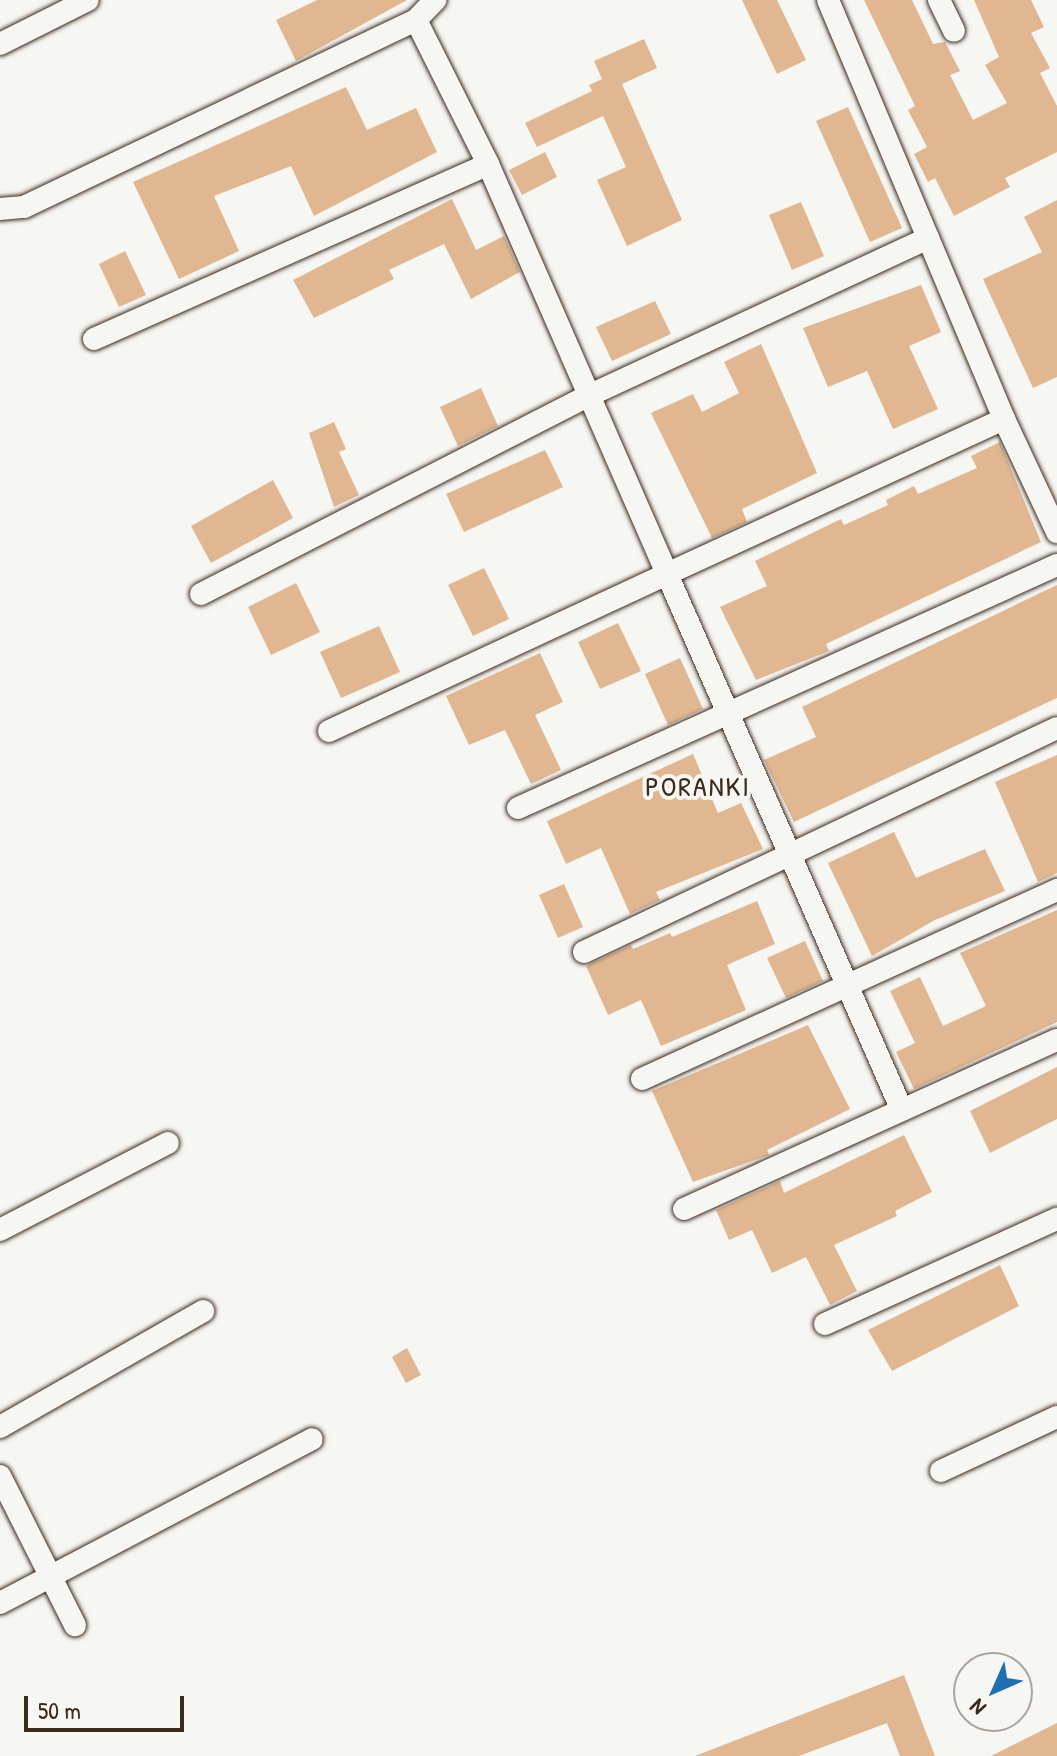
<!DOCTYPE html>
<style>
body{margin:0}
#map{position:relative;width:1057px;height:1756px;overflow:hidden;background:#f6f6f2;font-family:"Patrick Hand",sans-serif}
div>[style]{position:absolute}
.building>*{inset:0;background:#e0b791}
.roads{filter:drop-shadow(0 0 2px #3b2a1e) drop-shadow(0 0 2px #3b2a1e)}
.minor>*{height:22px;margin:-11px;padding:0 11px;transform-origin:11px;border-radius:11px;background:#f6f6f2}
span{translate:-50% -50%;white-space:nowrap;text-align:center;line-height:1.15;-webkit-text-stroke:8px #f6f6f2;paint-order:stroke}
.quarter-label{font-size:28px;color:#3b2a1e;letter-spacing:2px}
.north{position:absolute;left:953px;top:1652px;width:80px;height:80px;box-sizing:border-box;background:#f6f6f2;border:2px solid #aba49d;border-radius:50%;rotate:225deg;font-size:22px;font-weight:700;line-height:32px;text-align:center;color:#3b2a1e}
.north::after{content:'';display:block;margin:auto;width:28px;height:36px;background:#1f6fb2;clip-path:polygon(50% 0,100% 100%,50% 72%,0 100%)}
.scale{position:absolute;left:24px;top:1696px;width:160px;height:36px;box-sizing:border-box;border:4px solid #3b2a1e;border-top:0;padding-left:10px;font-size:24px;line-height:28px;white-space:nowrap;color:#3b2a1e;-webkit-text-stroke:6px #f6f6f2;paint-order:stroke}
</style>
<div id="map">
<div class="building">
<i style="clip-path:polygon(317px 0,407px 0,296px 61px,276px 20px)"></i>
<i style="clip-path:polygon(742px 0,777px 0,806px 60px,777px 74px)"></i>
<i style="clip-path:polygon(864px 0,912px 0,933px 44px,945px 42px,960px 71px,950px 75px,973px 120px,1007px 103px,985px 65px,999px 57px,974px 0,1031px 0,1044px 27px,1031px 33px,1050px 68px,1040px 73px,1057px 106px,1057px 152px,1005px 178px,1010px 187px,954px 216px,935px 178px,928px 182px,914px 154px,927px 147px,908px 110px,915px 106px)"></i>
<i style="clip-path:polygon(644px 39px,657px 68px,622px 84px,682px 220px,627px 246px,597px 180px,626px 167px,603px 116px,537px 147px,525px 123px,592px 91px,589px 85px,602px 79px,594px 61px)"></i>
<i style="clip-path:polygon(346px 87px,367px 130px,416px 108px,437px 152px,314px 216px,291px 166px,214px 196px,239px 251px,179px 279px,133px 182px)"></i>
<i style="clip-path:polygon(848px 107px,902px 228px,870px 242px,816px 121px)"></i>
<i style="clip-path:polygon(545px 152px,557px 177px,522px 195px,509px 170px)"></i>
<i style="clip-path:polygon(452px 199px,476px 250px,504px 236px,520px 272px,471px 299px,444px 244px,389px 270px,394px 279px,314px 318px,293px 280px)"></i>
<i style="clip-path:polygon(1057px 200px,1057px 377px,1033px 388px,983px 279px,1042px 252px,1024px 217px)"></i>
<i style="clip-path:polygon(801px 202px,824px 256px,792px 270px,769px 215px)"></i>
<i style="clip-path:polygon(125px 251px,146px 295px,119px 307px,99px 264px)"></i>
<i style="clip-path:polygon(921px 285px,941px 332px,909px 346px,938px 409px,893px 429px,867px 371px,828px 387px,803px 328px)"></i>
<i style="clip-path:polygon(655px 301px,671px 334px,612px 361px,596px 327px)"></i>
<i style="clip-path:polygon(761px 344px,817px 473px,742px 509px,747px 522px,712px 538px,651px 413px,693px 394px,702px 412px,739px 393px,724px 362px)"></i>
<i style="clip-path:polygon(481px 388px,498px 426px,458px 446px,440px 407px)"></i>
<i style="clip-path:polygon(334px 422px,346px 449px,339px 452px,359px 495px,334px 507px,309px 433px)"></i>
<i style="clip-path:polygon(1000px 442px,1041px 542px,826px 644px,829px 651px,756px 680px,720px 607px,767px 586px,755px 561px,841px 519px,844px 525px,888px 505px,886px 500px,914px 486px,918px 494px,977px 468px,971px 456px)"></i>
<i style="clip-path:polygon(545px 450px,563px 487px,464px 532px,446px 494px)"></i>
<i style="clip-path:polygon(273px 480px,293px 518px,211px 563px,191px 526px)"></i>
<i style="clip-path:polygon(484px 568px,509px 619px,473px 636px,448px 585px)"></i>
<i style="clip-path:polygon(296px 583px,320px 632px,271px 655px,248px 607px)"></i>
<i style="clip-path:polygon(1057px 585px,1057px 698px,794px 822px,764px 760px,816px 737px,802px 707px)"></i>
<i style="clip-path:polygon(618px 623px,641px 671px,600px 689px,578px 642px)"></i>
<i style="clip-path:polygon(379px 626px,400px 672px,341px 698px,320px 652px)"></i>
<i style="clip-path:polygon(540px 653px,563px 702px,535px 715px,561px 770px,531px 784px,505px 730px,469px 745px,446px 696px)"></i>
<i style="clip-path:polygon(680px 658px,703px 709px,668px 725px,645px 674px)"></i>
<i style="clip-path:polygon(693px 754px,718px 813px,741px 803px,763px 849px,656px 892px,660px 900px,630px 914px,601px 848px,566px 864px,547px 821px)"></i>
<i style="clip-path:polygon(1057px 755px,1057px 873px,1038px 882px,995px 782px)"></i>
<i style="clip-path:polygon(894px 832px,916px 878px,985px 849px,1005px 891px,935px 920px,872px 956px,828px 863px)"></i>
<i style="clip-path:polygon(564px 884px,583px 927px,558px 938px,539px 895px)"></i>
<i style="clip-path:polygon(757px 901px,775px 944px,727px 965px,746px 1010px,661px 1046px,641px 1000px,608px 1015px,586px 966px,631px 945px,633px 949px,670px 933px,672px 937px)"></i>
<i style="clip-path:polygon(1057px 910px,1057px 1022px,914px 1089px,896px 1052px,915px 1043px,890px 991px,920px 977px,943px 1026px,986px 1006px,960px 953px)"></i>
<i style="clip-path:polygon(805px 941px,823px 981px,786px 998px,767px 958px)"></i>
<i style="clip-path:polygon(808px 1025px,850px 1109px,767px 1150px,769px 1155px,693px 1182px,652px 1091px)"></i>
<i style="clip-path:polygon(1057px 1067px,1057px 1119px,990px 1153px,970px 1111px)"></i>
<i style="clip-path:polygon(904px 1135px,932px 1192px,895px 1211px,897px 1216px,834px 1245px,857px 1291px,830px 1305px,806px 1257px,772px 1273px,752px 1230px,729px 1240px,716px 1210px,780px 1181px,784px 1193px)"></i>
<i style="clip-path:polygon(1000px 1265px,1019px 1306px,892px 1371px,868px 1330px)"></i>
<i style="clip-path:polygon(407px 1348px,421px 1375px,406px 1383px,392px 1357px)"></i>
<i style="clip-path:polygon(904px 1675px,935px 1756px,900px 1756px,887px 1723px,799px 1756px,695px 1756px)"></i>
<i style="clip-path:polygon(1057px 1723px,1057px 1756px,991px 1756px)"></i>
</div>
<div class="roads">
<div class="minor">
<i style="left:828px;top:0;width:454px;rotate:67.2deg"></i>
<i style="left:1004px;top:419px;width:125px;rotate:64.9deg"></i>
<i style="left:939px;top:0;width:34px;rotate:64deg"></i>
<i style="left:416px;top:20px;width:28px;rotate:-46deg"></i>
<i style="left:0;top:44px;width:98px;rotate:-26.6deg"></i>
<i style="left:0;top:209px;width:24px;rotate:-5deg"></i>
<i style="left:24px;top:207px;width:434px;rotate:-25.5deg"></i>
<i style="left:416px;top:20px;width:161px;rotate:63.4deg"></i>
<i style="left:94px;top:339px;width:431px;rotate:-23.9deg"></i>
<i style="left:488px;top:164px;width:447px;rotate:66.4deg"></i>
<i style="left:667px;top:574px;width:371px;rotate:-24.7deg"></i>
<i style="left:201px;top:594px;width:435px;rotate:-27.1deg"></i>
<i style="left:588px;top:396px;width:375px;rotate:-24.9deg"></i>
<i style="left:329px;top:731px;width:373px;rotate:-24.9deg"></i>
<i style="left:667px;top:574px;width:583px;rotate:66.34deg"></i>
<i style="left:518px;top:808px;width:591px;rotate:-24.27deg"></i>
<i style="left:584px;top:952px;width:523px;rotate:-25.34deg"></i>
<i style="left:642px;top:1079px;width:456px;rotate:-24.5deg"></i>
<i style="left:684px;top:1209px;width:409px;rotate:-24.4deg"></i>
<i style="left:0;top:1230px;width:189px;rotate:-27.4deg"></i>
<i style="left:825px;top:1324px;width:255px;rotate:-24.4deg"></i>
<i style="left:0;top:1427px;width:234px;rotate:-29.7deg"></i>
<i style="left:941px;top:1471px;width:128px;rotate:-25deg"></i>
<i style="left:0;top:1476px;width:167px;rotate:63.3deg"></i>
<i style="left:0;top:1603px;width:352px;rotate:-27.7deg"></i>
</div>
</div>
<div class="quarter-label">
<span style="left:698px;top:786px">PORANKI</span>
</div>
<div class="north">N</div>
<div class="scale">50 m</div>
</div>
